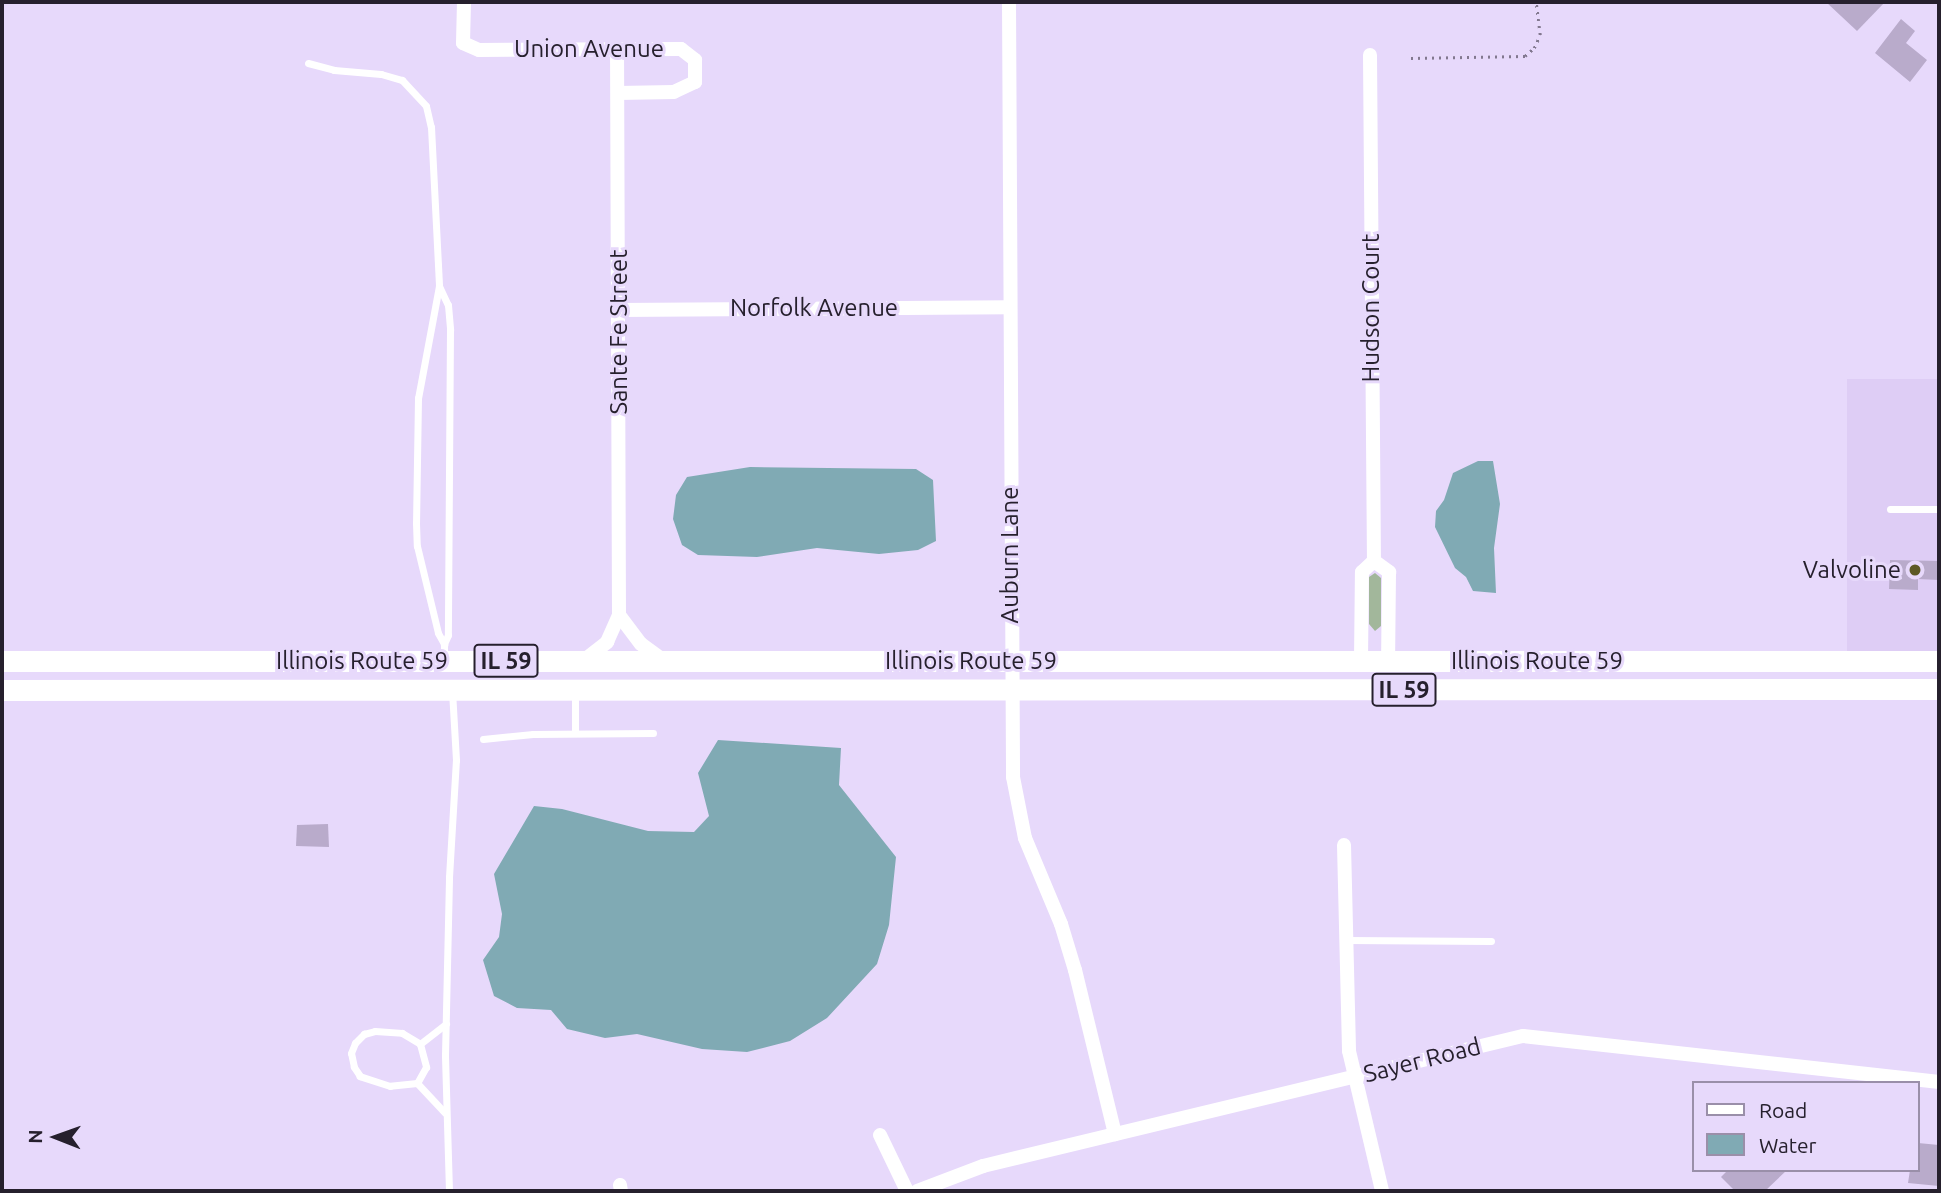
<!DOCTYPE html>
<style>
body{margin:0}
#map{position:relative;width:1941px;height:1193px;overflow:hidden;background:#e7d9fb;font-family:Ubuntu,sans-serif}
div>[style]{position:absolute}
.built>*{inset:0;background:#decdf5}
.green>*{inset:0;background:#a2b79b}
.water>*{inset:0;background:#80aab4}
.building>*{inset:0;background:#b9abcb}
.path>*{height:2.5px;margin-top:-1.25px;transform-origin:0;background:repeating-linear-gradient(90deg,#82788f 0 2px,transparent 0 7px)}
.service>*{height:7px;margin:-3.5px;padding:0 3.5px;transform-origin:3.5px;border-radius:3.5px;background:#fff}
.minor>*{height:14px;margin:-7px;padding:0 7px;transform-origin:7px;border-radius:7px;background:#fff}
.primary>*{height:21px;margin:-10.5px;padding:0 10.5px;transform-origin:10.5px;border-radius:10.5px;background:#fff}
.dots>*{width:19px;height:19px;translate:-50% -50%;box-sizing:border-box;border:4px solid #e7d9fb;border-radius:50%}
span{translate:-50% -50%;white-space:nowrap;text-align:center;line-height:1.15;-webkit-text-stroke:6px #e7d9fb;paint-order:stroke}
.shield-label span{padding:2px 5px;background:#e7d9fb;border:2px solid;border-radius:5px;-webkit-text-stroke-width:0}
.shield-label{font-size:23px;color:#26202d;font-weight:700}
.street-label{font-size:24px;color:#26202d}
.poi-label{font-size:24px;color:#26202d}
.right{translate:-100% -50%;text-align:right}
.frame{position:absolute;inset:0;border:4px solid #26202d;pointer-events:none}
.legend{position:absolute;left:1692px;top:1081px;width:228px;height:91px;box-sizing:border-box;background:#e7d9fb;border:2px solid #9a8fa9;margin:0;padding:9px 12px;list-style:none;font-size:21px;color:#26202d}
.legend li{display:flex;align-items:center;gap:14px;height:35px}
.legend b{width:35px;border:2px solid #9a8fa9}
.north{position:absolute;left:21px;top:1102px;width:70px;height:70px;-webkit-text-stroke:5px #e7d9fb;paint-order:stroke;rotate:271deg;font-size:19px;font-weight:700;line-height:28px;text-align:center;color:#26202d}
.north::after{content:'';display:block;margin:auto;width:24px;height:32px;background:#26202d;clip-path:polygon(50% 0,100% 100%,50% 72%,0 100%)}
</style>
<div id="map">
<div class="built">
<i style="clip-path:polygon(1847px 379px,1939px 379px,1939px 653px,1847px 654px)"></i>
</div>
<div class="green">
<i style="clip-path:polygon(1375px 573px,1381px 578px,1381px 626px,1375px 631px,1369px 624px,1369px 577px)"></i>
</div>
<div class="water">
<i style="clip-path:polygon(1478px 461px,1493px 461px,1500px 504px,1494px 548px,1496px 593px,1473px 591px,1466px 577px,1455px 568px,1435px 527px,1436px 511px,1444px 500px,1453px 473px)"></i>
<i style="clip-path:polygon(750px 467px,916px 469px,933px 480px,936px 541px,918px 550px,879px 554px,817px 548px,757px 557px,698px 555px,682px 545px,673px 519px,676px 495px,687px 477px)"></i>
<i style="clip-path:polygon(718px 740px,841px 748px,839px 785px,896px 857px,889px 925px,877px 964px,827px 1018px,790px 1041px,747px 1052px,702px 1049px,637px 1034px,605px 1038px,567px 1029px,551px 1010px,517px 1008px,494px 996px,483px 960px,499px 937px,502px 914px,494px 874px,534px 806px,562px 809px,648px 831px,694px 832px,709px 816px,698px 773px)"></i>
</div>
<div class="building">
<i style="clip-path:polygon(1826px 2px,1885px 2px,1857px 31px)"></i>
<i style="clip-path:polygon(1901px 19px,1915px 31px,1906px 43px,1927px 60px,1910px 82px,1875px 53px)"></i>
<i style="clip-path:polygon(1890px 560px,1939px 561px,1939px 580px,1918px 579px,1918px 590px,1889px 589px)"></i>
<i style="clip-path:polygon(328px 824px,329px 847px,296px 846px,297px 825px)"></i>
<i style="clip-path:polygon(1918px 1143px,1939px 1145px,1939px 1186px,1908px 1183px,1910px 1170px,1918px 1170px)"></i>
<i style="clip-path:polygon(1728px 1170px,1787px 1170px,1765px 1191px,1735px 1191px,1721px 1177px)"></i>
</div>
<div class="path">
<i style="left:1411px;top:58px;width:114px;rotate:-1deg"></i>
<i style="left:1525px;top:56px;width:12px;rotate:-42deg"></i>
<i style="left:1534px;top:48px;width:14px;rotate:-65deg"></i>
<i style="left:1540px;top:35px;width:33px;rotate:-97deg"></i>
</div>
<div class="service">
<i style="left:308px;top:63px;width:27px;rotate:15deg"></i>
<i style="left:334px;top:70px;width:47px;rotate:4.9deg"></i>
<i style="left:381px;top:74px;width:22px;rotate:16deg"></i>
<i style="left:402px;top:80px;width:35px;rotate:47deg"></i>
<i style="left:426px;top:106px;width:22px;rotate:77deg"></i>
<i style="left:431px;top:127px;width:159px;rotate:87.1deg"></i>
<i style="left:439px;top:286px;width:114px;rotate:100.6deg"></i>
<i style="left:418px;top:398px;width:125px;rotate:90.9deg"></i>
<i style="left:416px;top:523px;width:23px;rotate:88deg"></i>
<i style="left:417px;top:546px;width:89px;rotate:76.4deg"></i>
<i style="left:438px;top:633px;width:13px;rotate:61deg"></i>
<i style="left:444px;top:644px;width:13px;rotate:90deg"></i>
<i style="left:439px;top:286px;width:21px;rotate:65deg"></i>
<i style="left:448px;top:305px;width:25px;rotate:85deg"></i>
<i style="left:450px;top:330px;width:305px;rotate:90.4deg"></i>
<i style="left:448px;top:635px;width:10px;rotate:114deg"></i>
<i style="left:1890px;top:509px;width:49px"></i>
<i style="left:575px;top:732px;width:41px;rotate:-90deg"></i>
<i style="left:483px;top:739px;width:50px;rotate:-5.7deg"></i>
<i style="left:533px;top:734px;width:120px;rotate:-0.5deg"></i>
<i style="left:1347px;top:940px;width:144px;rotate:0.4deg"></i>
<i style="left:375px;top:1031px;width:27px;rotate:4deg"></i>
<i style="left:402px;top:1033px;width:21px;rotate:31deg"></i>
<i style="left:420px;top:1044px;width:24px;rotate:75deg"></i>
<i style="left:426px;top:1067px;width:18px;rotate:119deg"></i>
<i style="left:417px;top:1083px;width:27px;rotate:174deg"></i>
<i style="left:390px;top:1086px;width:32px;rotate:-162deg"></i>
<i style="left:360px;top:1076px;width:11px;rotate:-124deg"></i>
<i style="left:354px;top:1067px;width:14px;rotate:-102deg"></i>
<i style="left:351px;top:1053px;width:11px;rotate:-68deg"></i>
<i style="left:355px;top:1043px;width:13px;rotate:-45deg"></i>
<i style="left:364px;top:1034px;width:11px;rotate:-15deg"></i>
<i style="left:420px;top:1044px;width:33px;rotate:-38deg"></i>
<i style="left:417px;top:1083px;width:41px;rotate:47deg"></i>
<i style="left:449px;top:1191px;width:136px;rotate:-91.7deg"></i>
<i style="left:445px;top:1055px;width:178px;rotate:-88.7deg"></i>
<i style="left:449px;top:877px;width:117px;rotate:-86.6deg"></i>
<i style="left:456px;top:760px;width:69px;rotate:-93.3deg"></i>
</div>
<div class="minor">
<i style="left:464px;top:2px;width:41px;rotate:91.4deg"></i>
<i style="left:463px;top:43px;width:17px;rotate:24deg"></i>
<i style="left:479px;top:50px;width:202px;rotate:-0.3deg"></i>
<i style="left:681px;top:49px;width:18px;rotate:38deg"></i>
<i style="left:695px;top:60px;width:22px;rotate:90deg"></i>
<i style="left:695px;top:82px;width:23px;rotate:155deg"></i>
<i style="left:674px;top:92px;width:56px;rotate:179deg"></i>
<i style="left:1009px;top:2px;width:775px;rotate:89.7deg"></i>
<i style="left:1013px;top:777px;width:62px;rotate:78.9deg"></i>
<i style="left:1025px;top:838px;width:93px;rotate:67.3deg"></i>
<i style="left:1061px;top:924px;width:48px;rotate:73.1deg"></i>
<i style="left:1075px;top:970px;width:169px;rotate:76.3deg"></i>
<i style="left:1370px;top:55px;width:506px;rotate:89.55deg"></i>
<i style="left:619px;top:310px;width:391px;rotate:-0.4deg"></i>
<i style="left:1374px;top:561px;width:19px;rotate:36deg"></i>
<i style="left:1389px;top:572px;width:89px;rotate:90.6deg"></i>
<i style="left:619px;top:615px;width:36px;rotate:53deg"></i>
<i style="left:641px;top:644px;width:27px;rotate:36deg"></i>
<i style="left:583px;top:661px;width:31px;rotate:-38deg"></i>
<i style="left:607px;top:642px;width:30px;rotate:-66deg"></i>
<i style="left:619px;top:615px;width:565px;rotate:-90.2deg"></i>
<i style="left:1361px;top:661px;width:89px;rotate:-89.4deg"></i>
<i style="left:1362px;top:572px;width:16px;rotate:-43deg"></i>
<i style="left:1344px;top:845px;width:206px;rotate:88.6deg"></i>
<i style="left:1349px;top:1051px;width:144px;rotate:76.7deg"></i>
<i style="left:880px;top:1135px;width:62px;rotate:64.3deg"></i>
<i style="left:620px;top:1185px;width:6px;rotate:81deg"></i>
<i style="left:917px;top:1191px;width:71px;rotate:-20.7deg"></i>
<i style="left:983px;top:1166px;width:555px;rotate:-13.54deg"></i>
<i style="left:1523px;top:1036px;width:419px;rotate:6.3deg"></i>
</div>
<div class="primary">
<i style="left:2px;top:661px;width:1937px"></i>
<i style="left:2px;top:690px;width:1937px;rotate:-0.03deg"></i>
</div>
<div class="dots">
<i style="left:1915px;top:570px;background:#5d5926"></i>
</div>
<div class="shield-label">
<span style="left:506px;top:661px">IL 59</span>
<span style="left:1404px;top:690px">IL 59</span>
</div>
<div class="street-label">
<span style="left:589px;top:49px">Union Avenue</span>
<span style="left:814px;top:308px">Norfolk Avenue</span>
<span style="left:1371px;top:308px;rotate:-90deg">Hudson Court</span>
<span style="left:619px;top:332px;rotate:-90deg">Sante Fe Street</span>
<span style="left:1010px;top:555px;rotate:-90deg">Auburn Lane</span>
<span style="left:362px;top:661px">Illinois Route 59</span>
<span style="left:971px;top:661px">Illinois Route 59</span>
<span style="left:1537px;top:661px">Illinois Route 59</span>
<span style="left:1422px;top:1060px;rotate:-14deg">Sayer Road</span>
</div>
<div class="poi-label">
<span class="right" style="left:1901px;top:570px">Valvoline</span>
</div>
<div class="frame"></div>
<ul class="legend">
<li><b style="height:9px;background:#fff"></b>Road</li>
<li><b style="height:19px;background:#80aab4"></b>Water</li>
</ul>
<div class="north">N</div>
</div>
